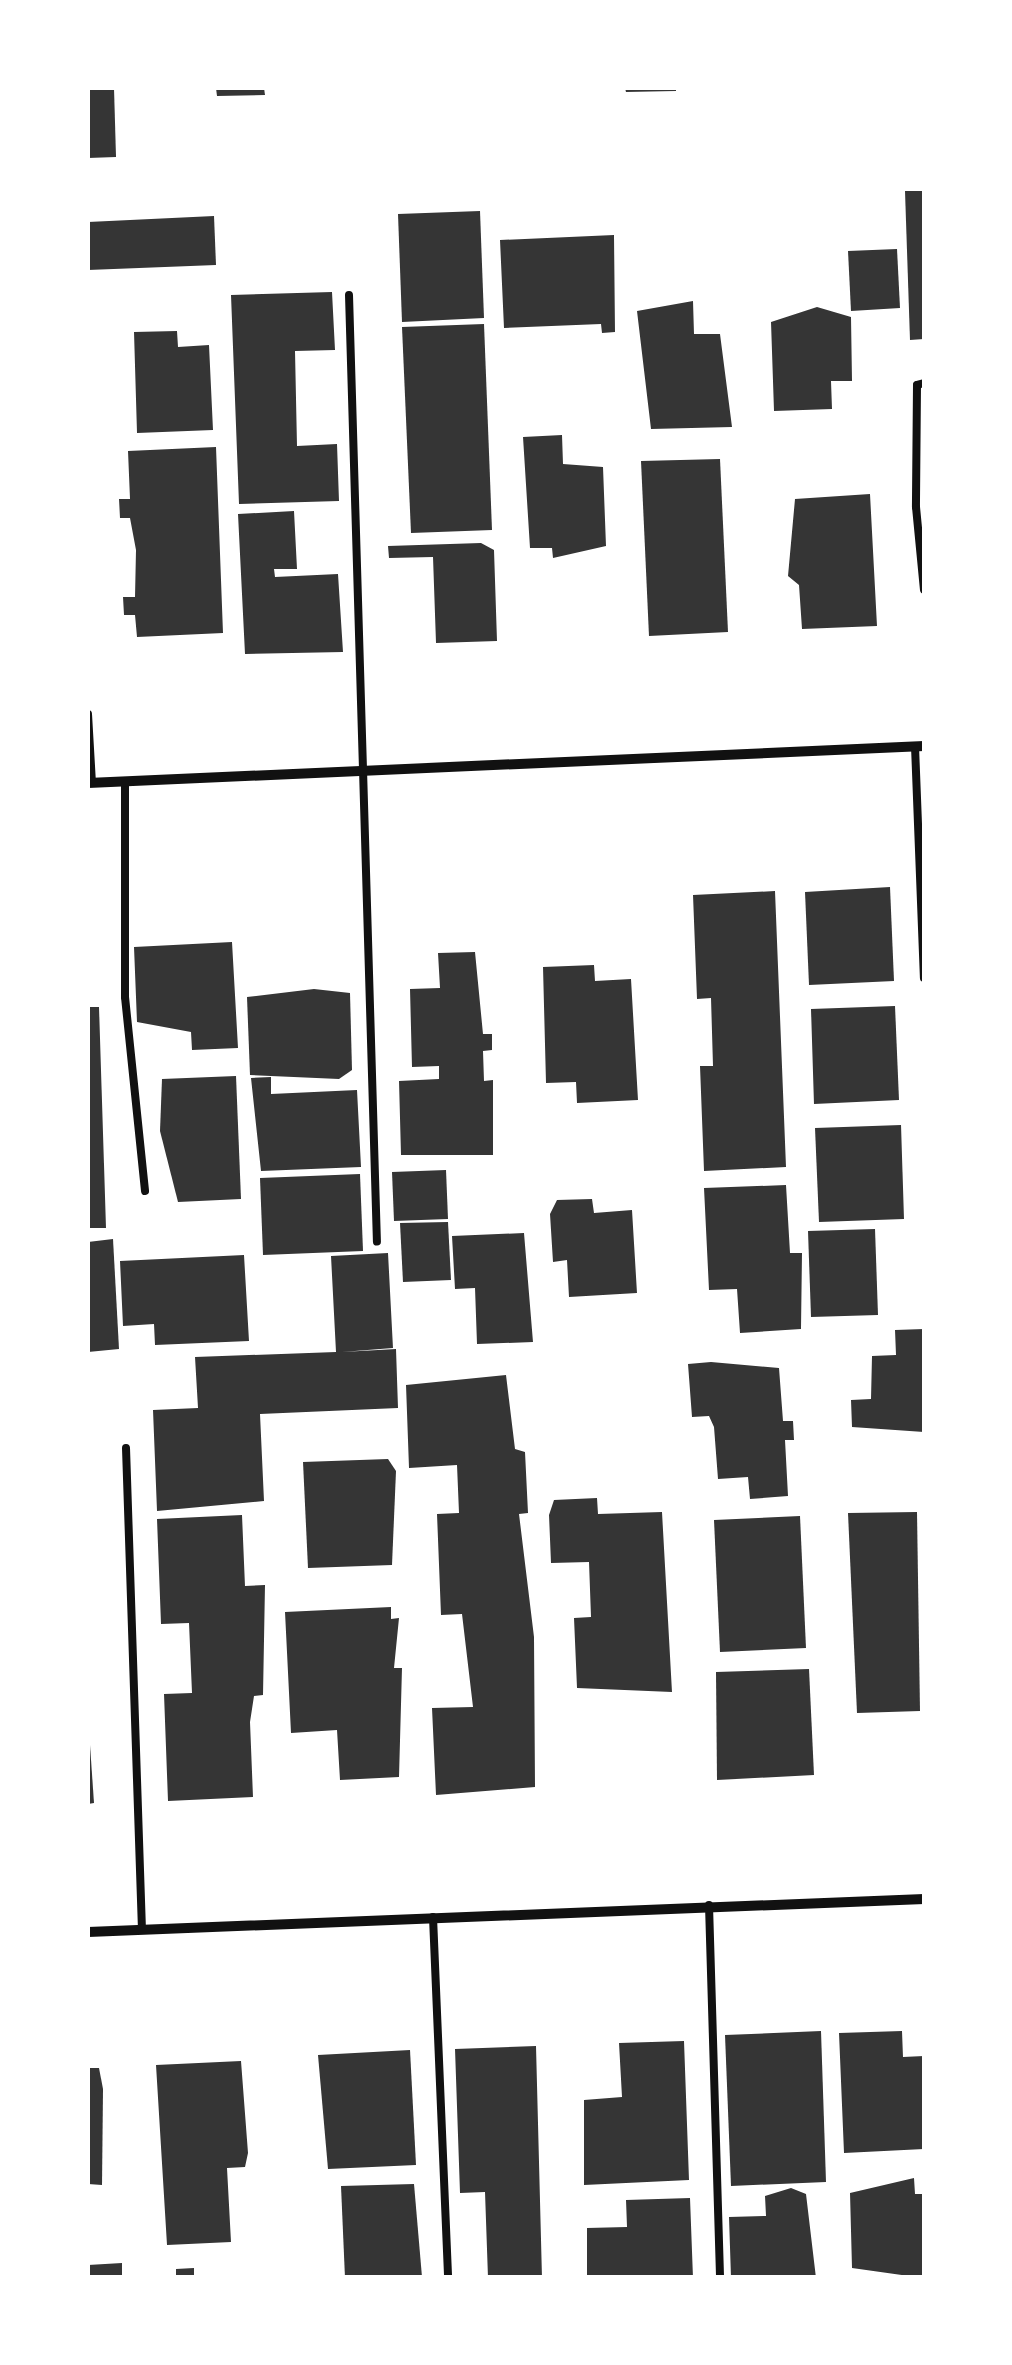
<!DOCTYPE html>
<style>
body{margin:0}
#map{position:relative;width:1012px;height:2365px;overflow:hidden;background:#fff;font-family:Mulish,sans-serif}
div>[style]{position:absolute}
.building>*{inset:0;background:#353535}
.service>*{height:8px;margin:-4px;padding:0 4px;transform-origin:4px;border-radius:4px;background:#111}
.minor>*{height:10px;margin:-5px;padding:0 5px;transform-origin:5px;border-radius:5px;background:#111}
span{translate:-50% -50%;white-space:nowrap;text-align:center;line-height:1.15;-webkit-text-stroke:10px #fff;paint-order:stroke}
.frame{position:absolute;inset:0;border:90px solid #fff;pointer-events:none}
</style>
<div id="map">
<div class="building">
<i style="clip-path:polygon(88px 88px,114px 88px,116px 157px,88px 158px)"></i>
<i style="clip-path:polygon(216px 88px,264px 88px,265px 95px,217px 96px)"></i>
<i style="clip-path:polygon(625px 88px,676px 88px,676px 91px,626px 92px)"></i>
<i style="clip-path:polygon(905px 191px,924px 191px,924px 339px,910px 340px)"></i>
<i style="clip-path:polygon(480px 211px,484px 318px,402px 322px,398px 214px)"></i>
<i style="clip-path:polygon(214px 216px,216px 265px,88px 270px,88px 222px)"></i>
<i style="clip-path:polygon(614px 235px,615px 332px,602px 333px,601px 324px,504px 328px,500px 240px)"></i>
<i style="clip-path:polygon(897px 249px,900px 308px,851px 311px,848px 251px)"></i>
<i style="clip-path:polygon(332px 292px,335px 350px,295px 351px,297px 446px,337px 444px,339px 501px,239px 504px,231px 295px)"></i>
<i style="clip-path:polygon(693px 301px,694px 334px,720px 334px,732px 427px,651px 429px,637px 311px)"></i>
<i style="clip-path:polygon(817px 307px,851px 317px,852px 381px,831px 381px,832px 409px,774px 411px,771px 322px)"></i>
<i style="clip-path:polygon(484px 324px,492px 530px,411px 533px,402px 327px)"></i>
<i style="clip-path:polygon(177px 331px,178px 347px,209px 345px,213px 430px,137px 433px,134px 332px)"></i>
<i style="clip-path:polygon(562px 435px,563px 464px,603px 467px,606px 546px,553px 558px,552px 548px,530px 548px,523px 437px)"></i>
<i style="clip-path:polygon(216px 447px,223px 633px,137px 637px,135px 615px,124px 615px,123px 597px,135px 597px,136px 550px,130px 518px,120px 518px,119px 499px,130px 499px,128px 451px)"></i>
<i style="clip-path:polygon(720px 459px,728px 632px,649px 636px,641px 461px)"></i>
<i style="clip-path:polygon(870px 494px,877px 626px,802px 629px,799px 585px,788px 576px,795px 499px)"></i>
<i style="clip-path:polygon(294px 511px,297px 569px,274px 569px,275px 577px,338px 574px,343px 652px,245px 654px,238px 514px)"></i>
<i style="clip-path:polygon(481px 543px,494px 550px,497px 641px,436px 643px,433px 557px,389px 558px,388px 546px)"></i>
<i style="clip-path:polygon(890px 887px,894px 981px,809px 985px,805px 892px)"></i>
<i style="clip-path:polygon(775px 891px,786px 1167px,704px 1171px,700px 1066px,713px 1066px,711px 998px,697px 999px,693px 895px)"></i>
<i style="clip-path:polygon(232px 942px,238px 1048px,192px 1050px,191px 1032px,137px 1022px,134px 947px)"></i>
<i style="clip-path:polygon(475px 952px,483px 1034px,492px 1034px,492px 1050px,483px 1051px,484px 1081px,493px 1080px,493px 1155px,401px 1155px,399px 1081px,439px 1079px,439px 1066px,412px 1067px,410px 989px,440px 988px,438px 953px)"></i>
<i style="clip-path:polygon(594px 965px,595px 981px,631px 979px,638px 1100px,577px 1103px,576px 1082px,546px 1083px,543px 967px)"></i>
<i style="clip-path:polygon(314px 989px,350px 993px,352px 1070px,339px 1079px,250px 1075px,247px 997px)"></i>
<i style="clip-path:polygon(895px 1006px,899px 1100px,814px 1104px,811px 1009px)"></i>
<i style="clip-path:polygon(88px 1007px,99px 1007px,106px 1228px,88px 1228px)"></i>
<i style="clip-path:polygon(236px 1076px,241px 1199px,178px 1202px,160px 1131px,162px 1079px)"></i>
<i style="clip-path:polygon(271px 1077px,271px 1094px,357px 1090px,361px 1167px,261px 1171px,251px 1078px)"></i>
<i style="clip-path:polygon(901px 1125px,904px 1219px,819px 1222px,815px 1128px)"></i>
<i style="clip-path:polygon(446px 1170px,448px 1219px,394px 1221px,392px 1172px)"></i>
<i style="clip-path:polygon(360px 1174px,363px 1251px,263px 1255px,260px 1178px)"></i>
<i style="clip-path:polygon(786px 1185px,790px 1253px,802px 1253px,801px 1329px,740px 1333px,737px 1289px,709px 1290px,704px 1188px)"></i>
<i style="clip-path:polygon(592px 1199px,594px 1213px,632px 1210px,637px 1293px,569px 1297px,567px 1260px,553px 1262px,550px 1214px,557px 1200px)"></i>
<i style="clip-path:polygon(448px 1222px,451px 1280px,403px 1282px,400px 1223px)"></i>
<i style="clip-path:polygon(875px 1229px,878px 1315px,811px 1317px,808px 1231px)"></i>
<i style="clip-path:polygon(524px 1233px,533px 1342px,477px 1344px,475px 1288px,455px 1289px,452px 1236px)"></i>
<i style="clip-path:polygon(113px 1239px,119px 1349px,88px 1352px,88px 1242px)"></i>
<i style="clip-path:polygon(388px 1253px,393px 1348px,342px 1352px,396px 1349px,398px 1408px,260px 1414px,264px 1501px,157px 1511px,153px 1410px,198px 1408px,195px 1357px,336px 1352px,331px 1256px)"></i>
<i style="clip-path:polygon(244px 1255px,249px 1341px,155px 1345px,154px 1324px,123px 1326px,120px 1261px)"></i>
<i style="clip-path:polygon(924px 1329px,924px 1432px,852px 1427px,851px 1400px,871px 1399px,872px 1356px,896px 1355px,895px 1330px)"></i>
<i style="clip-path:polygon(711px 1362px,779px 1368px,783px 1421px,793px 1421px,794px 1440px,785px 1440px,788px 1496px,750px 1499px,748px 1477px,718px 1479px,714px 1427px,709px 1416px,692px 1417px,688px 1364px)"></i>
<i style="clip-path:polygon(506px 1375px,515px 1449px,525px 1452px,528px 1513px,519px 1514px,534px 1637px,535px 1787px,436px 1795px,432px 1708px,473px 1707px,462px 1614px,441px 1615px,437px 1514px,459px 1513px,457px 1465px,409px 1468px,406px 1385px)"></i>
<i style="clip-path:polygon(388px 1459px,396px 1471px,392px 1565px,308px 1568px,303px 1462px)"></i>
<i style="clip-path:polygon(597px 1498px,598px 1514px,662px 1512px,672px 1692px,577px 1688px,574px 1618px,591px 1617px,589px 1562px,551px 1563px,549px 1515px,554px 1500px)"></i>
<i style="clip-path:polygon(917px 1512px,920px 1711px,857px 1713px,848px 1513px)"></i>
<i style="clip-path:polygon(242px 1515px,245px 1586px,265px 1585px,263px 1695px,254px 1696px,250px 1722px,253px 1797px,168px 1801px,164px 1694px,192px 1693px,189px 1623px,161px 1624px,157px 1519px)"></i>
<i style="clip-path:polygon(800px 1516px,806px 1648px,720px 1652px,714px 1520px)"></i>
<i style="clip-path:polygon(391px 1607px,391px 1619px,399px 1618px,394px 1668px,402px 1668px,399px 1777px,340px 1780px,337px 1730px,291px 1733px,285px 1612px)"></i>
<i style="clip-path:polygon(809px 1669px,814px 1775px,717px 1780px,716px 1672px)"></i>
<i style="clip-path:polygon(88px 1716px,94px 1803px,88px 1804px)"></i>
<i style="clip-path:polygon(821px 2031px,826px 2182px,731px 2186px,725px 2035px)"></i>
<i style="clip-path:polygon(902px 2031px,903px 2057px,924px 2056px,924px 2149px,844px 2153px,839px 2033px)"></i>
<i style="clip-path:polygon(684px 2041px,689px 2180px,584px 2185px,584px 2100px,622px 2097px,619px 2043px)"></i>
<i style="clip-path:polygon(536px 2046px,542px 2278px,488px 2278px,485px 2192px,460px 2193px,455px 2049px)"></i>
<i style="clip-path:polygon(410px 2050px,416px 2165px,328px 2169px,318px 2055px)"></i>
<i style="clip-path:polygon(241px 2061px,248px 2153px,245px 2167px,227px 2168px,231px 2242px,167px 2245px,156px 2065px)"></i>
<i style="clip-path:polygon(88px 2068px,99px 2068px,103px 2089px,102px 2185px,88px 2184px)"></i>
<i style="clip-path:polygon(914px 2178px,915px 2194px,924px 2194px,923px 2278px,852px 2268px,850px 2193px)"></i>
<i style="clip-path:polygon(414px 2184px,422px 2277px,345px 2278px,341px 2186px)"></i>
<i style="clip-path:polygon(791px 2188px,806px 2194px,816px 2278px,731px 2278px,729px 2217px,766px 2216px,765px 2196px)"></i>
<i style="clip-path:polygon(690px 2198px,693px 2278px,587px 2278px,587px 2228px,627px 2227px,626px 2200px)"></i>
<i style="clip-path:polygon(122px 2263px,122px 2278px,88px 2278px,88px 2265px)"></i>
<i style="clip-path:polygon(194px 2268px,194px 2278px,176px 2278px,176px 2269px)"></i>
</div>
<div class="service">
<i style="left:349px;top:295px;width:947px;rotate:88.31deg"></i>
<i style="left:924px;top:383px;width:7px;rotate:164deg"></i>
<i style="left:917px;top:385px;width:122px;rotate:90.5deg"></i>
<i style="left:916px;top:507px;width:83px;rotate:84.5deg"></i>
<i style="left:88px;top:714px;width:69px;rotate:86.7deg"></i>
<i style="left:915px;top:746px;width:232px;rotate:87.8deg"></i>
<i style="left:125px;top:782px;width:215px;rotate:90deg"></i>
<i style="left:125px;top:997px;width:195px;rotate:84.1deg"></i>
<i style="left:126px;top:1448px;width:482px;rotate:88.1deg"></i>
<i style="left:709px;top:1905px;width:373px;rotate:88.3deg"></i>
<i style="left:433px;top:1917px;width:361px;rotate:87.6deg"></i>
</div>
<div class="minor">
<i style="left:88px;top:783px;width:837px;rotate:-2.53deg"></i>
<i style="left:88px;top:1932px;width:837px;rotate:-2.26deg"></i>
</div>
<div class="frame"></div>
</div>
